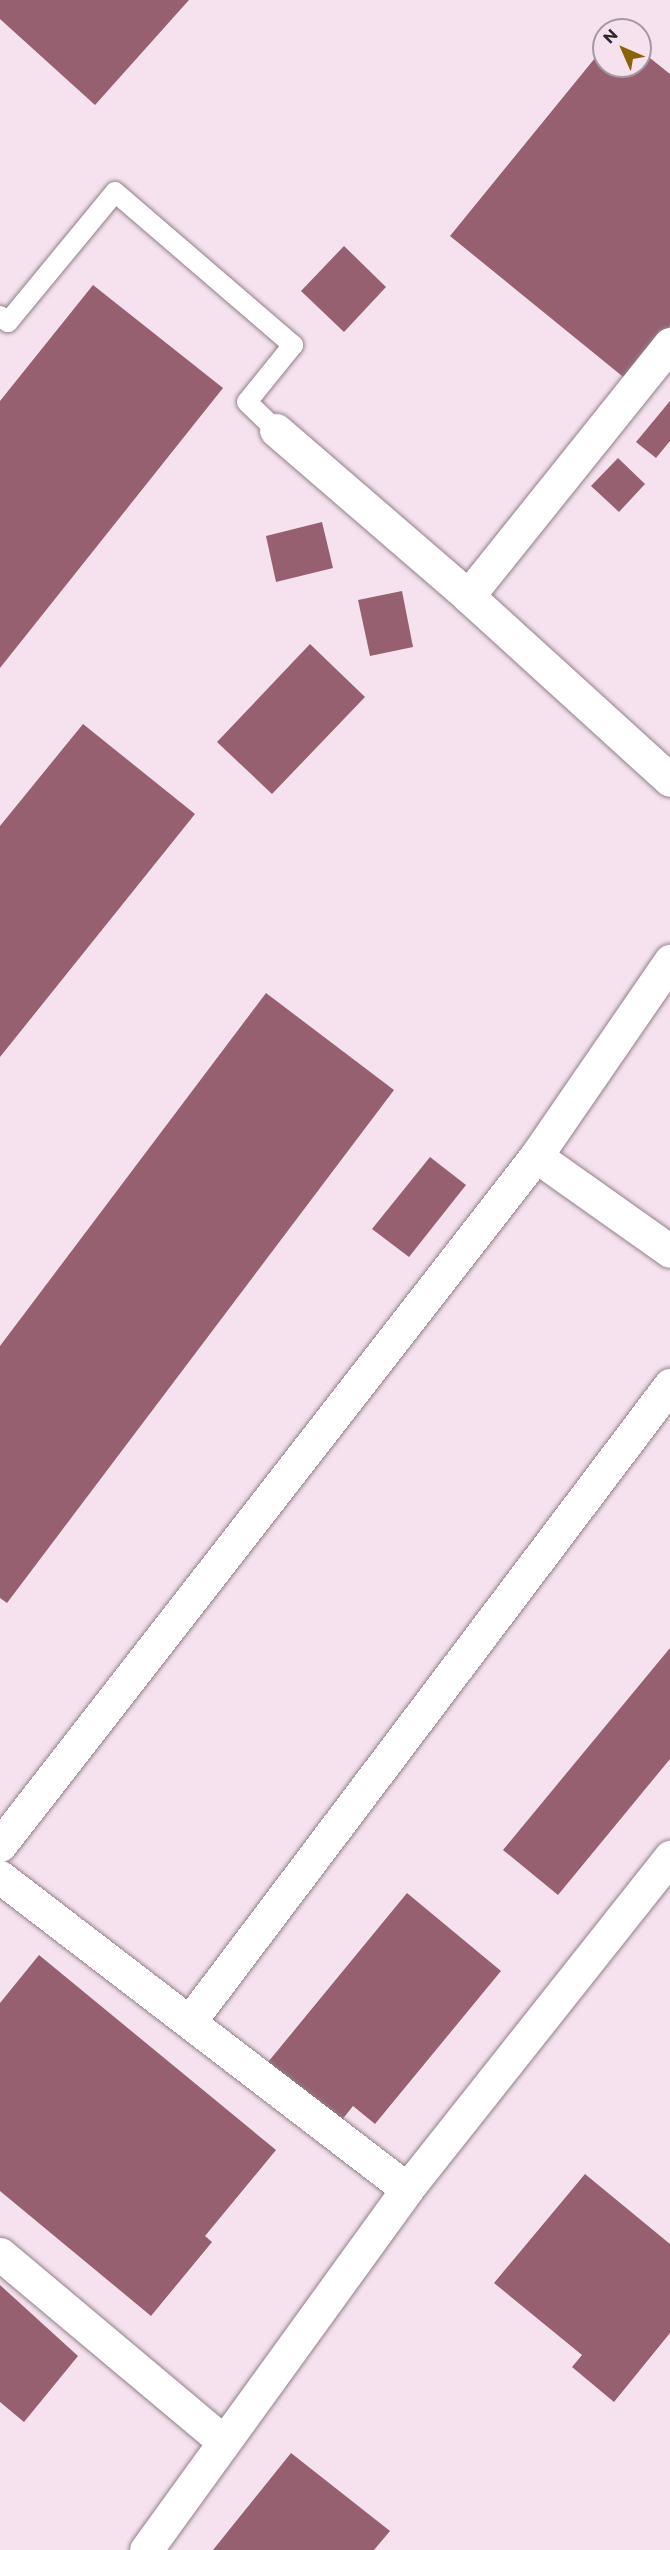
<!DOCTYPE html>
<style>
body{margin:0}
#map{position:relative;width:670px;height:2550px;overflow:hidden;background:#f5e2ee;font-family:Montserrat,sans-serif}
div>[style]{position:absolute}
.building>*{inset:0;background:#966070}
.roads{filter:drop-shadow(0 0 2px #92808b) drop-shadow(0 0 2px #92808b)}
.service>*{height:20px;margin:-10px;padding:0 10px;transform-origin:10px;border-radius:10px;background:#fff}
.minor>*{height:33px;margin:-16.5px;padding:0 16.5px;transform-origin:16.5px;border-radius:16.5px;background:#fff}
span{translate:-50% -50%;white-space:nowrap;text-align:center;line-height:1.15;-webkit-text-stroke:6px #f5e2ee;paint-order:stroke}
.north{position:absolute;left:592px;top:18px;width:60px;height:60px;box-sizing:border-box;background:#f5e2ee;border:2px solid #a698a1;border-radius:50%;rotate:315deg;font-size:16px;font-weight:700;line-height:24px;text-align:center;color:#30292d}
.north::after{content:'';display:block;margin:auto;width:21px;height:27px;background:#8b6304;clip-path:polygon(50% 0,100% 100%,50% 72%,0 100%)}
</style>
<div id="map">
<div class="building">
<i style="clip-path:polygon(0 0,189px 0,95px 105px,0 19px)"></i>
<i style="clip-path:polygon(604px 47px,604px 66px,640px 66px,640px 50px,670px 74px,670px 326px,627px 380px,450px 236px)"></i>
<i style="clip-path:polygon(344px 246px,386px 287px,344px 332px,301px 291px)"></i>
<i style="clip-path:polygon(93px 285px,223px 388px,0 668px,0 401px)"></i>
<i style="clip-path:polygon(670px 401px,670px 441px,656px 458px,636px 442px)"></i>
<i style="clip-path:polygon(618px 458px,645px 484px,619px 512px,591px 486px)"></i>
<i style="clip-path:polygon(322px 522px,333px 568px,276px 582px,266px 536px)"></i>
<i style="clip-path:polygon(402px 591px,413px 647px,370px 656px,358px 600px)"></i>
<i style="clip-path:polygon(310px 644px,365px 697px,272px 794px,217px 742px)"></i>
<i style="clip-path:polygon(83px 724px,195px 814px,0 1057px,0 826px)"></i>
<i style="clip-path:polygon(266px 993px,394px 1090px,7px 1603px,0 1598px,0 1346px)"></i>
<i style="clip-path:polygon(430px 1157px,466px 1185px,409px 1257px,372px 1229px)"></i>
<i style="clip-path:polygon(670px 1648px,670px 1759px,558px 1895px,503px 1850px)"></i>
<i style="clip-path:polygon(407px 1893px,501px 1971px,375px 2124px,353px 2106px,337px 2126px,264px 2067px)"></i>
<i style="clip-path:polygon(39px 1955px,276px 2150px,205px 2236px,212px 2242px,151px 2316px,0 2191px,0 2003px)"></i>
<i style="clip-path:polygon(585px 2174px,670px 2244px,670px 2333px,614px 2402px,572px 2367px,582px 2355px,494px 2283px)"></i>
<i style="clip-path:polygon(0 2285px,78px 2356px,24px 2422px,0 2402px)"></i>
<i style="clip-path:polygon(291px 2453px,390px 2531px,374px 2550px,213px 2550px)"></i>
</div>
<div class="roads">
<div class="service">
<i style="left:0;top:316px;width:10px;rotate:37deg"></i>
<i style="left:8px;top:322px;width:168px;rotate:-50.5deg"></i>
<i style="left:115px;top:192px;width:235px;rotate:40.7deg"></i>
<i style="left:293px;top:345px;width:73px;rotate:128.9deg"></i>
<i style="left:247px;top:402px;width:40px;rotate:44deg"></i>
</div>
<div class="minor">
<i style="left:276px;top:430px;width:254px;rotate:40.8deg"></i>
<i style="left:468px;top:596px;width:273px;rotate:42.3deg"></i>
<i style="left:468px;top:596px;width:323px;rotate:-51.3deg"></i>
<i style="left:536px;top:1156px;width:164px;rotate:35.3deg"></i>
<i style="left:0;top:1845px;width:873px;rotate:-52.12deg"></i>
<i style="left:536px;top:1156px;width:237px;rotate:-55.5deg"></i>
<i style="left:0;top:1877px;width:513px;rotate:37.47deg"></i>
<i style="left:190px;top:2021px;width:797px;rotate:-52.96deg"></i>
<i style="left:0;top:2254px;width:290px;rotate:40deg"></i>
<i style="left:146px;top:2550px;width:445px;rotate:-54.1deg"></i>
<i style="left:407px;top:2189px;width:424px;rotate:-51.6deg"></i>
</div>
</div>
<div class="north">N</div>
</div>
